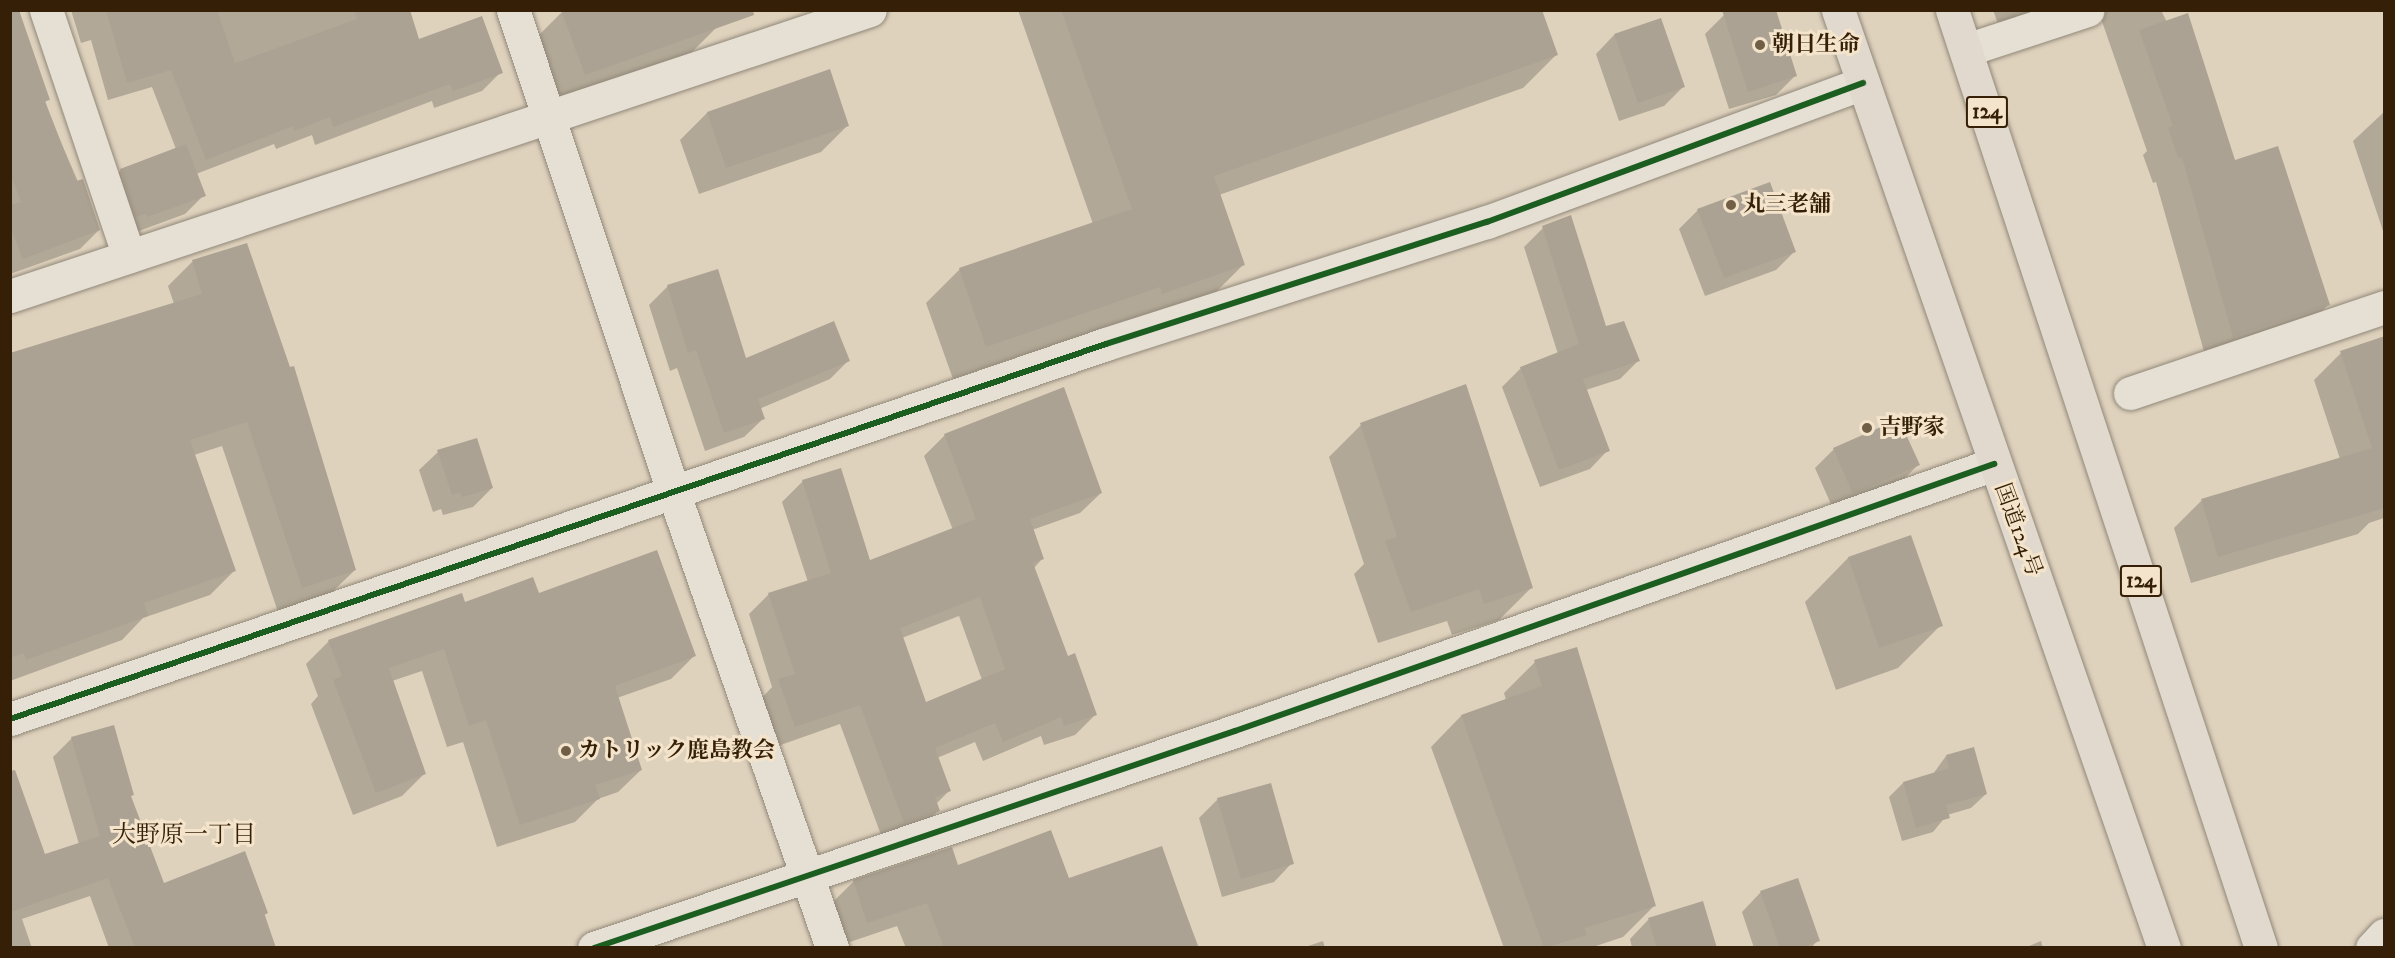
<!DOCTYPE html>
<meta charset="utf-8">
<style>
body{margin:0}
#map{position:relative;width:2395px;height:958px;overflow:hidden;background:#dfd2bd;font-family:"IM FELL DW Pica","Noto Serif JP",serif}
div>[style]{position:absolute}
.shadow>*{inset:0;background:#0003}
.building>*{inset:0;background:#aca293}
.roads{filter:drop-shadow(0 0 2px #918879) drop-shadow(0 0 2px #918879)}
.minor>*{height:33px;margin:-16.5px;padding:0 16.5px;transform-origin:16.5px;border-radius:16.5px;background:#e5dfd4}
.tertiary>*{height:33px;margin:-16.5px;padding:0 16.5px;transform-origin:16.5px;border-radius:16.5px;background:#e5dfd4}
.trunk>*{height:33px;margin:-16.5px;padding:0 16.5px;transform-origin:16.5px;border-radius:16.5px;background:#e1d9cd}
.cycleway>*{height:6px;margin:-3px;padding:0 3px;transform-origin:3px;border-radius:3px;background:#1b5e20}
.dots>*{width:16px;height:16px;translate:-50% -50%;box-sizing:border-box;border:3px solid #f3e4cb;border-radius:50%}
span{translate:-50% -50%;white-space:nowrap;text-align:center;line-height:1.15;-webkit-text-stroke:6px #f3e4cb;paint-order:stroke}
.shield-label span{padding:2px 4px;background:#f3e4cb;border:2px solid;border-radius:4px;-webkit-text-stroke-width:0}
.shield-label{font-size:21px;color:#351f06;font-weight:700}
.poi-label{font-size:22px;color:#351f06;font-weight:700}
.left{translate:0 -50%;text-align:left}
.street-label{font-size:22px;color:#351f06}
.neighbourhood-label{font-size:24px;color:#351f06}
.frame{position:absolute;inset:0;border:12px solid #351f06;pointer-events:none}
</style>
<div id="map">
<div class="shadow">
<i style="clip-path:polygon(71px 10px,408px 10px,418px 41px,501px 72px,482px 91px,434px 108px,432px 101px,315px 145px,312px 135px,276px 149px,274px 144px,196px 174px,204px 195px,185px 214px,128px 235px,102px 190px,120px 171px,176px 149px,152px 87px,108px 100px,91px 40px,81px 43px)"></i>
<i style="clip-path:polygon(1540px 10px,1556px 55px,1523px 88px,1219px 195px,1243px 265px,1210px 298px,1129px 326px,1127px 320px,953px 379px,926px 303px,960px 269px,1093px 224px,1018px 10px)"></i>
<i style="clip-path:polygon(1993px 10px,2074px 10px,2002px 35px)"></i>
<i style="clip-path:polygon(2098px 10px,2161px 10px,2234px 162px,2328px 305px,2303px 331px,2207px 362px,2156px 182px,2153px 183px,2143px 155px,2147px 151px)"></i>
<i style="clip-path:polygon(562px 12px,717px 27px,690px 54px,558px 101px,535px 39px)"></i>
<i style="clip-path:polygon(1724px 15px,1795px 76px,1776px 95px,1729px 109px,1705px 34px)"></i>
<i style="clip-path:polygon(1614px 35px,1683px 87px,1664px 106px,1619px 121px,1596px 54px)"></i>
<i style="clip-path:polygon(10px 61px,49px 99px,44px 103px,99px 230px,80px 249px,10px 274px)"></i>
<i style="clip-path:polygon(2384px 112px,2384px 234px,2353px 141px)"></i>
<i style="clip-path:polygon(707px 113px,848px 125px,821px 152px,699px 194px,680px 140px)"></i>
<i style="clip-path:polygon(1698px 210px,1795px 251px,1776px 270px,1705px 296px,1679px 229px)"></i>
<i style="clip-path:polygon(1543px 228px,1605px 328px,1639px 360px,1620px 379px,1586px 390px,1608px 450px,1590px 469px,1540px 487px,1502px 387px,1521px 368px,1558px 354px,1524px 247px)"></i>
<i style="clip-path:polygon(246px 245px,355px 570px,330px 594px,278px 612px,222px 446px,194px 455px,235px 570px,210px 595px,143px 618px,122px 640px,10px 681px,10px 355px,174px 304px,168px 286px,192px 262px)"></i>
<i style="clip-path:polygon(668px 286px,745px 360px,849px 360px,830px 379px,759px 409px,763px 419px,744px 437px,705px 451px,677px 368px,670px 371px,649px 305px)"></i>
<i style="clip-path:polygon(2384px 337px,2384px 518px,2369px 523px,2358px 534px,2191px 583px,2174px 528px,2201px 501px,2340px 459px,2314px 380px,2341px 353px)"></i>
<i style="clip-path:polygon(1361px 425px,1531px 588px,1499px 620px,1452px 635px,1447px 621px,1378px 643px,1354px 574px,1364px 564px,1329px 457px)"></i>
<i style="clip-path:polygon(evenodd,945px 435px,1101px 493px,1080px 513px,1032px 530px,1042px 559px,1034px 568px,1067px 658px,1095px 715px,1075px 735px,1044px 745px,1041px 736px,983px 761px,975px 742px,937px 758px,949px 791px,936px 804px,938px 811px,918px 831px,884px 843px,840px 724px,775px 747px,759px 701px,772px 687px,749px 614px,769px 594px,808px 582px,782px 502px,803px 481px,869px 562px,953px 530px,924px 456px,945px 435px,959px 616px,982px 680px,925px 704px,902px 638px,959px 616px)"></i>
<i style="clip-path:polygon(1834px 449px,1918px 465px,1899px 484px,1834px 511px,1815px 468px)"></i>
<i style="clip-path:polygon(438px 452px,492px 488px,473px 507px,443px 515px,441px 509px,433px 512px,419px 470px)"></i>
<i style="clip-path:polygon(1910px 537px,1941px 625px,1898px 668px,1836px 690px,1805px 602px,1848px 558px)"></i>
<i style="clip-path:polygon(538px 595px,694px 656px,671px 679px,617px 698px,641px 770px,618px 792px,598px 799px,575px 822px,497px 847px,463px 742px,447px 747px,422px 671px,392px 681px,425px 773px,402px 796px,353px 815px,311px 704px,318px 696px,306px 664px,329px 641px,465px 604px)"></i>
<i style="clip-path:polygon(1535px 662px,1654px 906px,1623px 937px,1590px 948px,1504px 948px,1431px 747px,1461px 716px,1506px 700px,1504px 693px)"></i>
<i style="clip-path:polygon(72px 738px,130px 797px,163px 885px,244px 853px,276px 948px,109px 948px,90px 896px,22px 919px,32px 948px,10px 948px,10px 767px,44px 856px,79px 844px,53px 757px)"></i>
<i style="clip-path:polygon(1946px 756px,1986px 794px,1971px 808px,1947px 815px,1933px 832px,1902px 841px,1889px 797px,1903px 783px,1933px 774px)"></i>
<i style="clip-path:polygon(1218px 799px,1292px 863px,1274px 882px,1222px 897px,1199px 818px)"></i>
<i style="clip-path:polygon(1161px 848px,1199px 948px,906px 948px,897px 926px,847px 943px,833px 902px,854px 881px,957px 867px,1068px 880px)"></i>
<i style="clip-path:polygon(1797px 880px,1818px 940px,1811px 948px,1754px 948px,1742px 912px,1760px 893px)"></i>
<i style="clip-path:polygon(1702px 903px,1715px 948px,1632px 948px,1630px 939px,1648px 920px)"></i>
<i style="clip-path:polygon(1323px 941px,1325px 948px,1302px 948px)"></i>
<i style="clip-path:polygon(2041px 941px,2043px 948px,2024px 948px)"></i>
</div>
<div class="building">
<i style="clip-path:polygon(10px 10px,19px 10px,50px 100px,45px 101px,76px 181px,83px 179px,100px 230px,23px 259px,10px 227px,10px 205px,21px 202px,10px 173px)"></i>
<i style="clip-path:polygon(106px 10px,217px 10px,235px 63px,357px 19px,354px 10px,410px 10px,419px 39px,482px 16px,503px 73px,453px 91px,450px 84px,333px 127px,330px 117px,294px 131px,293px 126px,206px 160px,171px 70px,127px 83px)"></i>
<i style="clip-path:polygon(561px 10px,753px 10px,754px 15px,585px 75px)"></i>
<i style="clip-path:polygon(1061px 10px,1542px 10px,1558px 55px,1214px 176px,1245px 265px,1162px 294px,1160px 287px,986px 347px,959px 268px,1132px 209px)"></i>
<i style="clip-path:polygon(1722px 10px,1776px 10px,1797px 76px,1748px 92px)"></i>
<i style="clip-path:polygon(2188px 13px,2235px 160px,2278px 146px,2330px 305px,2233px 337px,2182px 157px,2178px 158px,2168px 128px,2173px 126px,2139px 30px)"></i>
<i style="clip-path:polygon(1661px 18px,1685px 87px,1638px 103px,1614px 34px)"></i>
<i style="clip-path:polygon(830px 69px,849px 126px,726px 168px,707px 112px)"></i>
<i style="clip-path:polygon(186px 144px,206px 196px,147px 217px,146px 214px,136px 217px,120px 169px)"></i>
<i style="clip-path:polygon(1770px 182px,1796px 252px,1724px 278px,1697px 209px)"></i>
<i style="clip-path:polygon(1571px 215px,1606px 326px,1624px 321px,1640px 361px,1583px 379px,1610px 451px,1559px 470px,1520px 367px,1579px 344px,1542px 226px)"></i>
<i style="clip-path:polygon(247px 243px,290px 367px,294px 366px,356px 570px,302px 588px,247px 422px,190px 440px,236px 571px,144px 603px,148px 616px,26px 660px,24px 653px,10px 658px,10px 353px,202px 294px,192px 260px)"></i>
<i style="clip-path:polygon(718px 269px,746px 358px,834px 321px,850px 361px,758px 399px,765px 419px,724px 433px,696px 350px,688px 353px,667px 285px)"></i>
<i style="clip-path:polygon(2385px 336px,2385px 508px,2218px 557px,2201px 499px,2372px 448px,2340px 351px)"></i>
<i style="clip-path:polygon(1466px 384px,1533px 588px,1484px 604px,1479px 589px,1411px 612px,1385px 541px,1397px 537px,1360px 423px)"></i>
<i style="clip-path:polygon(evenodd,1064px 387px,1102px 493px,1030px 519px,1044px 559px,1033px 563px,1068px 656px,1075px 653px,1097px 715px,1064px 726px,1061px 717px,1003px 742px,995px 723px,935px 748px,951px 791px,935px 797px,940px 811px,904px 823px,860px 705px,795px 727px,778px 679px,795px 674px,768px 593px,831px 573px,802px 480px,841px 468px,870px 560px,976px 519px,944px 434px,1064px 387px,980px 597px,1005px 669px,926px 702px,900px 628px,980px 597px)"></i>
<i style="clip-path:polygon(1899px 419px,1920px 465px,1853px 494px,1833px 448px)"></i>
<i style="clip-path:polygon(477px 438px,493px 488px,462px 497px,460px 492px,452px 495px,437px 450px)"></i>
<i style="clip-path:polygon(1911px 535px,1943px 626px,1879px 648px,1848px 557px)"></i>
<i style="clip-path:polygon(657px 550px,696px 656px,615px 686px,642px 770px,595px 785px,600px 799px,520px 825px,486px 720px,469px 726px,444px 649px,389px 668px,426px 774px,376px 793px,333px 680px,342px 676px,328px 640px,462px 593px,465px 602px,533px 577px,539px 593px)"></i>
<i style="clip-path:polygon(1577px 647px,1656px 906px,1584px 928px,1587px 935px,1544px 948px,1461px 715px,1542px 686px,1534px 660px)"></i>
<i style="clip-path:polygon(114px 725px,134px 795px,131px 796px,164px 883px,245px 851px,268px 913px,264px 915px,276px 948px,135px 948px,108px 878px,10px 912px,10px 771px,15px 770px,45px 854px,100px 836px,71px 737px)"></i>
<i style="clip-path:polygon(1974px 747px,1987px 794px,1946px 805px,1950px 818px,1916px 828px,1903px 782px,1949px 768px,1946px 755px)"></i>
<i style="clip-path:polygon(1271px 783px,1294px 864px,1241px 879px,1217px 798px)"></i>
<i style="clip-path:polygon(1051px 830px,1069px 878px,1162px 846px,1198px 948px,944px 948px,927px 903px,867px 923px,853px 880px,952px 847px,958px 865px)"></i>
<i style="clip-path:polygon(1798px 878px,1820px 941px,1800px 948px,1780px 948px,1760px 891px)"></i>
<i style="clip-path:polygon(1703px 901px,1717px 948px,1657px 948px,1648px 918px)"></i>
</div>
<div class="roads">
<div class="minor">
<i style="left:46px;top:10px;width:260px;rotate:71.4deg"></i>
<i style="left:1966px;top:50px;width:128px;rotate:-18.2deg"></i>
<i style="left:10px;top:296px;width:906px;rotate:-18.39deg"></i>
<i style="left:2130px;top:393px;width:268px;rotate:-18.7deg"></i>
<i style="left:10px;top:719px;width:1158px;rotate:-18.89deg"></i>
<i style="left:1106px;top:344px;width:400px;rotate:-17.8deg"></i>
<i style="left:1487px;top:222px;width:401px;rotate:-20.3deg"></i>
<i style="left:594px;top:948px;width:677px;rotate:-18.7deg"></i>
<i style="left:1235px;top:731px;width:805px;rotate:-19.38deg"></i>
</div>
<div class="tertiary">
<i style="left:513px;top:10px;width:510px;rotate:71.6deg"></i>
<i style="left:674px;top:494px;width:481px;rotate:70.8deg"></i>
<i style="left:2372px;top:948px;width:18px;rotate:-47deg"></i>
</div>
<div class="trunk">
<i style="left:1838px;top:10px;width:993px;rotate:70.84deg"></i>
<i style="left:1952px;top:10px;width:988px;rotate:71.77deg"></i>
</div>
</div>
<div class="cycleway">
<i style="left:10px;top:719px;width:1158px;rotate:-18.89deg"></i>
<i style="left:1106px;top:344px;width:400px;rotate:-17.8deg"></i>
<i style="left:1487px;top:222px;width:401px;rotate:-20.3deg"></i>
<i style="left:594px;top:948px;width:677px;rotate:-18.7deg"></i>
<i style="left:1235px;top:731px;width:805px;rotate:-19.38deg"></i>
</div>
<div class="dots">
<i style="left:1760px;top:45px;background:#705e46"></i>
<i style="left:1731px;top:205px;background:#705e46"></i>
<i style="left:1867px;top:428px;background:#705e46"></i>
<i style="left:566px;top:751px;background:#705e46"></i>
</div>
<div class="shield-label">
<span style="left:1987px;top:112px">124</span>
<span style="left:2141px;top:581px">124</span>
</div>
<div class="poi-label">
<span class="left" style="left:1772px;top:45px">朝日生命</span>
<span class="left" style="left:1743px;top:205px">丸三老舗</span>
<span class="left" style="left:1879px;top:428px">吉野家</span>
<span class="left" style="left:578px;top:751px">カトリック鹿島教会</span>
</div>
<div class="street-label">
<span style="left:2018px;top:530px;rotate:70deg">国道124号</span>
</div>
<div class="neighbourhood-label">
<span style="left:184px;top:836px">大野原一丁目</span>
</div>
<div class="frame"></div>
</div>
